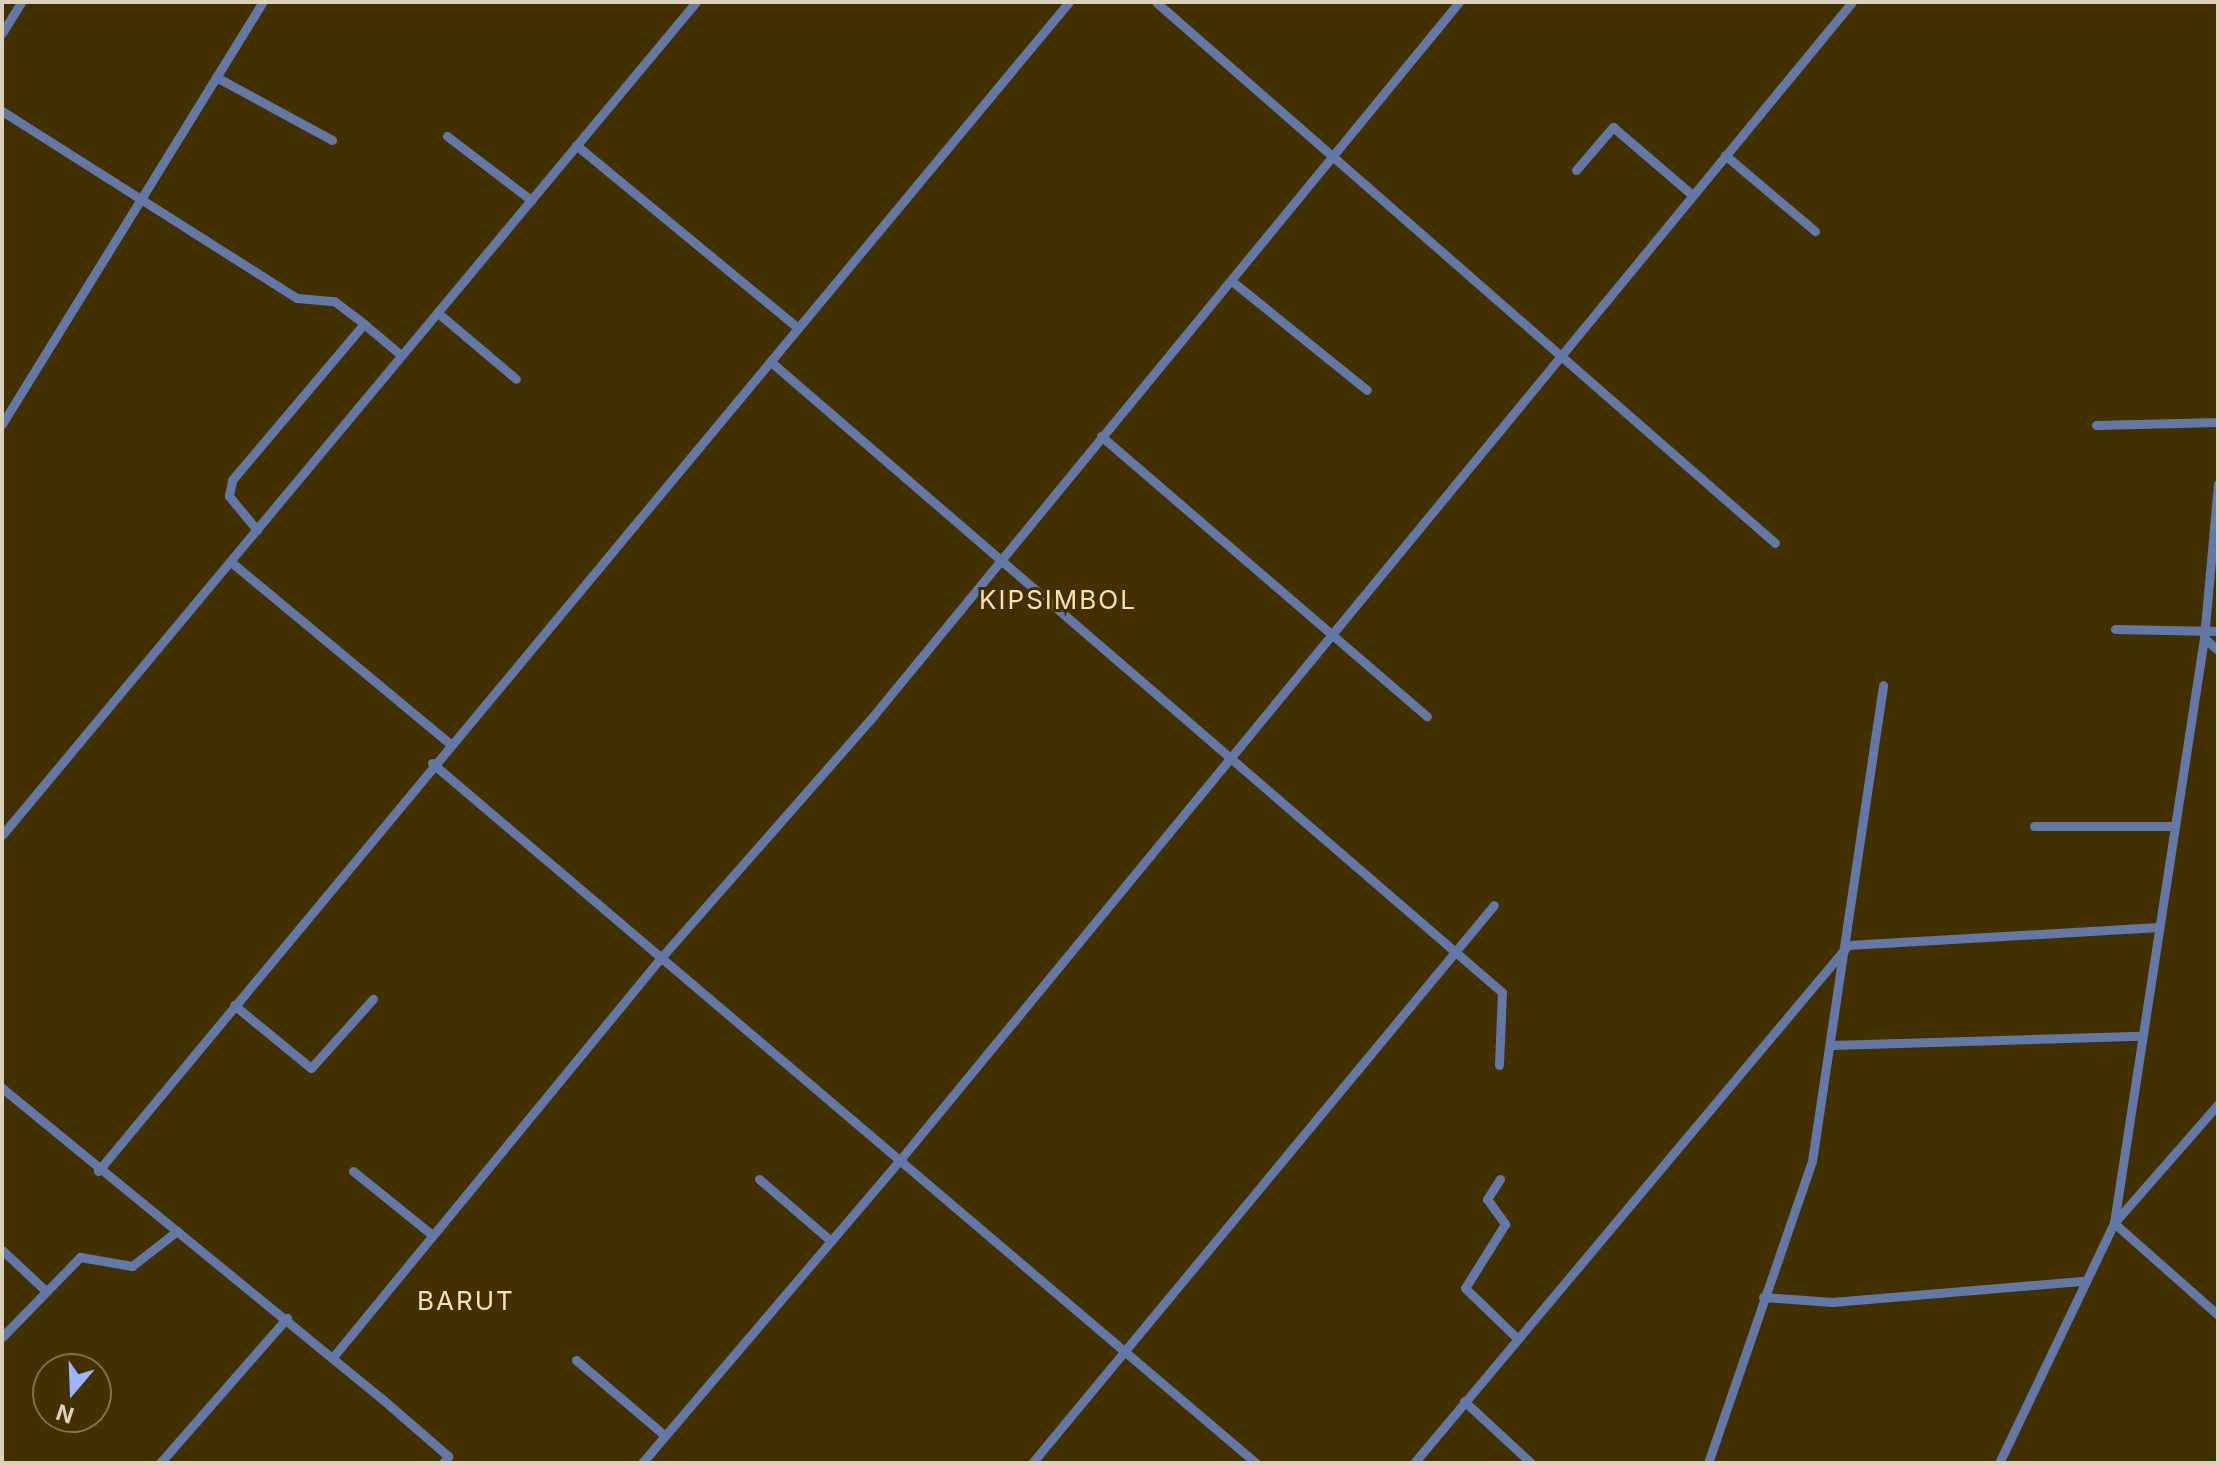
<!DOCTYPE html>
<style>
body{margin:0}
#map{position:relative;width:2220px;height:1465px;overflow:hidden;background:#423000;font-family:Inter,sans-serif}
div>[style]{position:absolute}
.minor>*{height:9px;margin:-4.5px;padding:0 4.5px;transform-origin:4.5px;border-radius:4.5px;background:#6478a8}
span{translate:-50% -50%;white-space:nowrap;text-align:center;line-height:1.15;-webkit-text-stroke:6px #423000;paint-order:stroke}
.quarter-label{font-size:26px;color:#f7e2b2;letter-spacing:2px}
.frame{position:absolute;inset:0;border:4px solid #dcd2bb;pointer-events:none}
.north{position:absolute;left:32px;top:1353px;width:80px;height:80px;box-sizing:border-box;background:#423000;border:2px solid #80714b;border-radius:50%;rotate:199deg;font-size:22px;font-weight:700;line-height:32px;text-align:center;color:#dcd2bb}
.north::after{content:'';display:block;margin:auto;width:28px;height:36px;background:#98b5fd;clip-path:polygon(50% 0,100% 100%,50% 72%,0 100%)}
</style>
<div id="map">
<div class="minor">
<i style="left:1156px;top:2px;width:822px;rotate:41.15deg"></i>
<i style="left:2px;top:33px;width:36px;rotate:-58deg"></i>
<i style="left:216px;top:77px;width:132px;rotate:28.5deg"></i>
<i style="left:2px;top:111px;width:349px;rotate:32.4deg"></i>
<i style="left:297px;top:298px;width:37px;rotate:5deg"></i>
<i style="left:334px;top:301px;width:38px;rotate:37deg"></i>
<i style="left:447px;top:136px;width:106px;rotate:37.3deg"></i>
<i style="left:576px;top:145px;width:288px;rotate:39.5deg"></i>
<i style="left:1725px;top:155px;width:118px;rotate:40.2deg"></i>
<i style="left:1576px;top:170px;width:57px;rotate:-49.3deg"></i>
<i style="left:1613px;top:127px;width:101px;rotate:40.6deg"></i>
<i style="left:1233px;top:282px;width:172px;rotate:38.9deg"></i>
<i style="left:438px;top:313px;width:102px;rotate:40.2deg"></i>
<i style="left:771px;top:362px;width:965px;rotate:40.76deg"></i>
<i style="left:1502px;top:992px;width:73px;rotate:92.4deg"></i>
<i style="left:2px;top:424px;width:496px;rotate:-58.3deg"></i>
<i style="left:2096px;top:425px;width:122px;rotate:-1.4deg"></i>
<i style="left:1101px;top:436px;width:430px;rotate:40.7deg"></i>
<i style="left:2218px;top:484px;width:155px;rotate:95.2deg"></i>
<i style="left:2204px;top:638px;width:592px;rotate:98.75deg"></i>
<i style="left:2114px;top:1223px;width:139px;rotate:41.5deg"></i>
<i style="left:257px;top:530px;width:44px;rotate:-129.5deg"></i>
<i style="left:229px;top:496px;width:16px;rotate:-79deg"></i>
<i style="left:232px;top:480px;width:204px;rotate:-49.8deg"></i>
<i style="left:364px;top:324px;width:48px;rotate:40deg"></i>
<i style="left:231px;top:562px;width:283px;rotate:39.7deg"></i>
<i style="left:2115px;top:629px;width:103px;rotate:1.1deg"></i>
<i style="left:2204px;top:638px;width:18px;rotate:41deg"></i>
<i style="left:432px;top:763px;width:1081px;rotate:40.35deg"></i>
<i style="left:2034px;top:826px;width:139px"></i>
<i style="left:2px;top:835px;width:1084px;rotate:-50.2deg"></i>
<i style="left:234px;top:1005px;width:99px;rotate:39.3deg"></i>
<i style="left:311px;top:1068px;width:93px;rotate:-48.1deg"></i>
<i style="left:1831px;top:1045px;width:310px;rotate:-1.7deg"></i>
<i style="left:2px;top:1088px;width:490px;rotate:39.3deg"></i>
<i style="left:381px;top:1398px;width:89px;rotate:40.9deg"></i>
<i style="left:448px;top:1456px;width:9px;rotate:126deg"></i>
<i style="left:98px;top:1171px;width:1520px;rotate:-50.29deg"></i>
<i style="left:353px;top:1171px;width:100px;rotate:38.9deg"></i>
<i style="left:759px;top:1179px;width:94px;rotate:40.7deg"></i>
<i style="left:1500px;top:1179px;width:24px;rotate:123deg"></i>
<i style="left:1487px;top:1199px;width:31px;rotate:54deg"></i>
<i style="left:1505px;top:1224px;width:75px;rotate:122deg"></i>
<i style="left:1465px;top:1288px;width:72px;rotate:43.9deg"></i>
<i style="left:2px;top:1250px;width:60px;rotate:43deg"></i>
<i style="left:1763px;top:1297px;width:69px;rotate:4.1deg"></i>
<i style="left:1832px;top:1302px;width:253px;rotate:-4.8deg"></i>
<i style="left:2px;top:1337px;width:112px;rotate:-45.7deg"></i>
<i style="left:80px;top:1257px;width:53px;rotate:9.8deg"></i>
<i style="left:132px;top:1266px;width:57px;rotate:-37.9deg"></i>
<i style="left:333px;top:1357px;width:514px;rotate:-50.61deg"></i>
<i style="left:659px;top:960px;width:326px;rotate:-48.7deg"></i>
<i style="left:874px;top:715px;width:922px;rotate:-50.63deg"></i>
<i style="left:576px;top:1360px;width:116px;rotate:40.4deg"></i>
<i style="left:1464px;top:1401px;width:91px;rotate:42.8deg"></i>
<i style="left:160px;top:1463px;width:193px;rotate:-48.8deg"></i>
<i style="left:642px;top:1463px;width:397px;rotate:-49.6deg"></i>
<i style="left:899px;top:1161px;width:1500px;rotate:-50.57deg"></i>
<i style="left:1032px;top:1463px;width:724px;rotate:-50.38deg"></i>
<i style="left:1414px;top:1463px;width:676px;rotate:-50.04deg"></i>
<i style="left:1848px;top:945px;width:311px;rotate:-3.3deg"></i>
<i style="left:1708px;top:1463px;width:319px;rotate:-71deg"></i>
<i style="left:1812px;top:1161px;width:481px;rotate:-81.5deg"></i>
<i style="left:1999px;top:1463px;width:266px;rotate:-64.4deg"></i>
<i style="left:2114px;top:1223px;width:158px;rotate:-48.8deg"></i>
</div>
<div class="quarter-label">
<span style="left:1058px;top:600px">KIPSIMBOL</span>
<span style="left:466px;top:1301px">BARUT</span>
</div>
<div class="frame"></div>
<div class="north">N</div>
</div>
